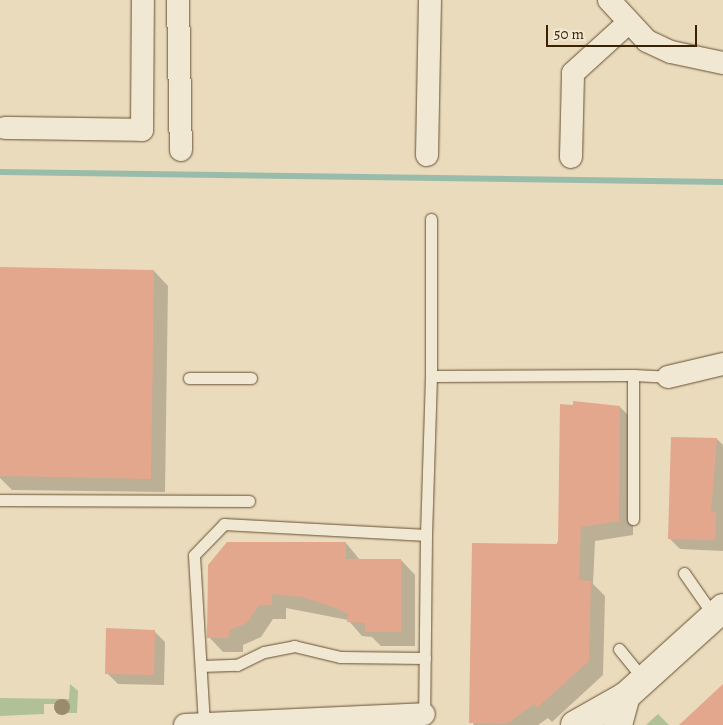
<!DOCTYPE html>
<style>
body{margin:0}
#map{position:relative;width:723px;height:725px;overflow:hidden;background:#eadbbc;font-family:Alegreya,serif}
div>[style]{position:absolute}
.green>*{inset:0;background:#b0c196}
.shadow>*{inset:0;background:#0003}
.stream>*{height:6px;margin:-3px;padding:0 3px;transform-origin:3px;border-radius:3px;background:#99bcaa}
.building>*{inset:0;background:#e3a78d}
.roads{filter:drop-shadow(0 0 1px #665032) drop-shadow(0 0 1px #665032)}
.service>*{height:11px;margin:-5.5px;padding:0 5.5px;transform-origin:5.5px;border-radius:5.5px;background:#f1e8d3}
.minor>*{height:22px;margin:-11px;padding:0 11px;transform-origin:11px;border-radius:11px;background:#f1e8d3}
.tertiary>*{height:28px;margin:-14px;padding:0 14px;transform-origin:14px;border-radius:14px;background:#f1e8d3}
.trees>*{width:16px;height:16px;margin:-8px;border-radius:50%;background:#9a8b6b}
span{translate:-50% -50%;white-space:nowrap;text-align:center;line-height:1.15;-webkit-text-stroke:4px #f1e8d3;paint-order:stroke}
.scale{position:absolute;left:546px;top:25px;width:151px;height:22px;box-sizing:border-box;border:2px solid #3a2204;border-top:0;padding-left:6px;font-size:15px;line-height:18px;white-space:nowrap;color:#3a2204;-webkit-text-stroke:4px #f1e8d3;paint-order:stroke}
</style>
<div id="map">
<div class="green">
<i style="clip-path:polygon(70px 684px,78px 691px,77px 713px,56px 713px,56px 704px,44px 704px,44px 714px,0 716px,0 698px,69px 699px)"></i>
<i style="clip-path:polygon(658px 714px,669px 725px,646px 725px)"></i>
</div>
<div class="shadow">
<i style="clip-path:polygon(154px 271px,168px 286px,165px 492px,12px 490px,0 478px,0 337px)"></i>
<i style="clip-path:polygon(620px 407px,634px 421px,633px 535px,595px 541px,593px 584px,605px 596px,603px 675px,552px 722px,548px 718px,538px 725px,473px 725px)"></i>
<i style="clip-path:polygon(717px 439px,723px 445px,723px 551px,680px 549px,669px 538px)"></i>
<i style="clip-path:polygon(346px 543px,360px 560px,401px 560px,415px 575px,415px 646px,381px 646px,372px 637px,362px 636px,348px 620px,286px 608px,286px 619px,273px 619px,261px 637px,243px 645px,243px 652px,223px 652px,209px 637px)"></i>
<i style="clip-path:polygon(154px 631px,165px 642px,164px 685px,118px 684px,107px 673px)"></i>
</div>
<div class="stream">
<i style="left:0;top:172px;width:723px;rotate:0.79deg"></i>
</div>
<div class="building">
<i style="clip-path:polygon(0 267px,154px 270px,151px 479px,0 476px)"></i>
<i style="clip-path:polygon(573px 401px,620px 406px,619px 521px,581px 527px,579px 580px,591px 581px,589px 661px,537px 708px,534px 704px,507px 724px,469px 723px,472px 543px,558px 544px,560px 404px,573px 405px)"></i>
<i style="clip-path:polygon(671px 437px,717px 438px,711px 512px,716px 512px,715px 540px,668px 539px)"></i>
<i style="clip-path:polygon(227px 542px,346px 542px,346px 559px,401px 559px,401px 632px,365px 632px,365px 623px,347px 622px,348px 614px,336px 608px,302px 597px,272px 594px,272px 605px,259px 605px,247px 623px,229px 630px,229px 638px,207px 638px,208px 565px)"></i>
<i style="clip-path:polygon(106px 628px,155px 630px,154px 675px,105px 674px)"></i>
<i style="clip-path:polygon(723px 684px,723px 725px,679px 725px)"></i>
</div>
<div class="roads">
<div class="service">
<i style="left:431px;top:219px;width:157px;rotate:90deg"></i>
<i style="left:431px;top:376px;width:202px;rotate:-0.3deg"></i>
<i style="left:189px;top:378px;width:62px"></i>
<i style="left:0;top:500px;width:249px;rotate:0.2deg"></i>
<i style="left:633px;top:519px;width:144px;rotate:-90deg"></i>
<i style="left:633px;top:375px;width:35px;rotate:3deg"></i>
<i style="left:426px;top:535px;width:159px;rotate:-88.2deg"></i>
<i style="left:684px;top:573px;width:52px;rotate:55.1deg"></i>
<i style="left:619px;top:649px;width:40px;rotate:51deg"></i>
<i style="left:201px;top:666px;width:36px;rotate:-2deg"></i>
<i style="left:237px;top:665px;width:30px;rotate:-26deg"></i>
<i style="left:264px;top:652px;width:31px;rotate:-11deg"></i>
<i style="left:294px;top:646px;width:47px;rotate:13.4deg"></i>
<i style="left:340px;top:657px;width:85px;rotate:0.7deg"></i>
<i style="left:204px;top:724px;width:169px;rotate:-93.4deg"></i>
<i style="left:194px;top:555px;width:43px;rotate:-45.9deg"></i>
<i style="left:224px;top:524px;width:202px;rotate:3.1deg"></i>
<i style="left:426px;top:535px;width:179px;rotate:90.6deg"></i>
</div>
<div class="minor">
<i style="left:178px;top:0;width:150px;rotate:88.9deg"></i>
<i style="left:609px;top:0;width:56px;rotate:47.2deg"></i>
<i style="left:647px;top:41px;width:26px;rotate:25deg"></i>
<i style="left:671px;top:52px;width:53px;rotate:11.9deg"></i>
<i style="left:5px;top:128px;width:137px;rotate:0.8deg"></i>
<i style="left:142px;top:130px;width:130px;rotate:-89.6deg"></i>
<i style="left:427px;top:155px;width:155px;rotate:-88.9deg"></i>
<i style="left:571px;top:157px;width:84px;rotate:-88.6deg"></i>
<i style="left:573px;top:73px;width:73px;rotate:-42.2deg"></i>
<i style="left:668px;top:377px;width:57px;rotate:-13.3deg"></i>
<i style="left:185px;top:725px;width:239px;rotate:-2.6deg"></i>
</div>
<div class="tertiary">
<i style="left:575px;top:725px;width:59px;rotate:-29.6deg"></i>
<i style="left:626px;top:696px;width:131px;rotate:-42.2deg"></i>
<i style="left:618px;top:725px;width:30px;rotate:-75deg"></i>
</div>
</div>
<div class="trees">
<i style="left:62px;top:707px"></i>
</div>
<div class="scale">50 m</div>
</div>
